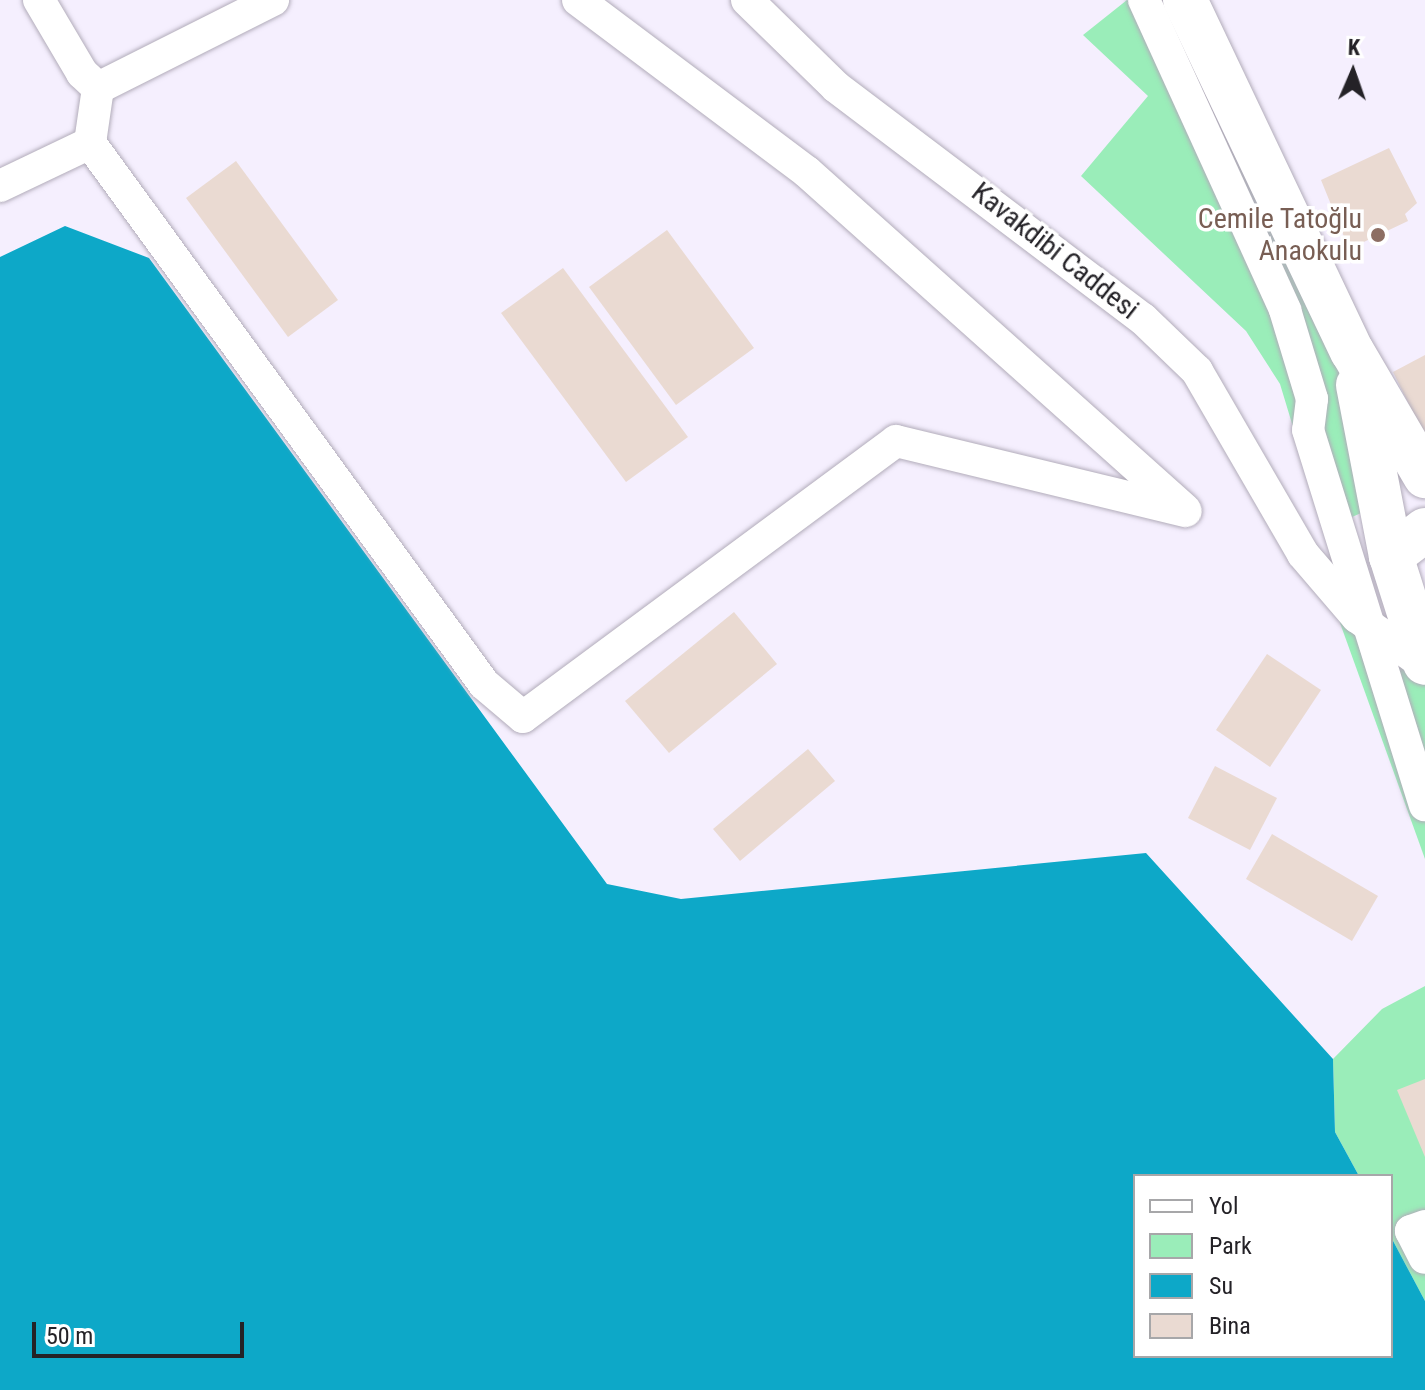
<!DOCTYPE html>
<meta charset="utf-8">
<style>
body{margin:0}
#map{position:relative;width:1425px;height:1390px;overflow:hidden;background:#f5effe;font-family:"Roboto Condensed",sans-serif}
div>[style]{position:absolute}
.green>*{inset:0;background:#9aedb9}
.water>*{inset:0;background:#0da8c8}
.building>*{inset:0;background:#eadad2}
.roads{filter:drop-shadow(0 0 2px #b2acba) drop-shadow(0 0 2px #b2acba)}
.street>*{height:32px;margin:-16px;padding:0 16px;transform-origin:16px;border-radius:16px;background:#fff}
.secondary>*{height:44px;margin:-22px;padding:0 22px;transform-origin:22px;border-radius:22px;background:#fff}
.primary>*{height:44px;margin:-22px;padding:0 22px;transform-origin:22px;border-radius:22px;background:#fff}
.dots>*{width:22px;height:22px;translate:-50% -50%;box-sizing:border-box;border:4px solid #fff;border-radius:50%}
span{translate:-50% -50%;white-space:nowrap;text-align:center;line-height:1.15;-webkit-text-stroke:7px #fff;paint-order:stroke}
.education-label{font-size:28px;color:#785e54}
.right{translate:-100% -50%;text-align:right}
.street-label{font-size:28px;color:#242227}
.legend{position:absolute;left:1133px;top:1174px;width:260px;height:184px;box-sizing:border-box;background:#fff;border:2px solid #a7a7a9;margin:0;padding:10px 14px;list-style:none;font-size:24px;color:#242227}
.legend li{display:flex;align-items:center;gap:16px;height:40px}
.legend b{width:40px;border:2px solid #a7a7a9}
.north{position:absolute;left:1313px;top:32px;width:80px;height:80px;-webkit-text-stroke:6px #fff;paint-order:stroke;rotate:2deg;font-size:22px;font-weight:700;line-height:32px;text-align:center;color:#242227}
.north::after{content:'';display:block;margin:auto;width:28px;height:36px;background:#242227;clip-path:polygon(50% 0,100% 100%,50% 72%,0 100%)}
.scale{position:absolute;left:32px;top:1322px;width:212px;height:36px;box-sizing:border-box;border:4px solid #242227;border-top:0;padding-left:10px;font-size:24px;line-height:28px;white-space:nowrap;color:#242227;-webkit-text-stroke:6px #fff;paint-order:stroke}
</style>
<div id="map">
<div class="green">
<i style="clip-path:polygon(1127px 0,1188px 0,1336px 332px,1368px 510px,1352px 517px,1339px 511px,1310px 483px,1280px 384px,1246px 331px,1081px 176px,1148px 96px,1083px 35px)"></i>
<i style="clip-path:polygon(1326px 584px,1425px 676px,1425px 859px)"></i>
<i style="clip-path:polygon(1425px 986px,1425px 1301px,1391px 1237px,1391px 1176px,1359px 1176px,1335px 1132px,1333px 1059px,1382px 1009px)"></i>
</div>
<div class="water">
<i style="clip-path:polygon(65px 226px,149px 258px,607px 884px,681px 899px,1146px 853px,1333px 1059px,1335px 1132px,1359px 1176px,1135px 1176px,1135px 1356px,1391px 1356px,1391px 1237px,1425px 1301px,1425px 1390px,0 1390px,0 257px)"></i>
</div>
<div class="building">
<i style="clip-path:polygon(1389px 148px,1417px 203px,1405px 214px,1408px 221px,1349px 249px,1321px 180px)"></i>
<i style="clip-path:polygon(236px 161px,338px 300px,288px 337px,186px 198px)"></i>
<i style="clip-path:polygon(667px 230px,754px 348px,676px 405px,589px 287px)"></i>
<i style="clip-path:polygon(563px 268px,688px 437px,626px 482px,501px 313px)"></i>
<i style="clip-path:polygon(1425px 355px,1425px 437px,1393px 372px)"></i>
<i style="clip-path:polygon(734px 612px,777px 664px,669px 753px,625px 701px)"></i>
<i style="clip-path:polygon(1267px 654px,1321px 690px,1270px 767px,1216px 730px)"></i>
<i style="clip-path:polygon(808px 749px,835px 781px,740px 861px,713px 829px)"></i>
<i style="clip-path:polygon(1215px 766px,1277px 798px,1250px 850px,1188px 818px)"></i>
<i style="clip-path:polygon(1272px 834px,1378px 896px,1352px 941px,1246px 879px)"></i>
<i style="clip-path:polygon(1425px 1079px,1425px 1157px,1397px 1090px)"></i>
</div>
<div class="roads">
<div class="street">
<i style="left:39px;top:0;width:85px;rotate:59.5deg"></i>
<i style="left:82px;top:73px;width:22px;rotate:43deg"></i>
<i style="left:98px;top:88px;width:56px;rotate:98.3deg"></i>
<i style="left:90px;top:143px;width:669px;rotate:53.93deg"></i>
<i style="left:484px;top:684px;width:51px;rotate:40.2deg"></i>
<i style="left:523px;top:717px;width:464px;rotate:-36.5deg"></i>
<i style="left:896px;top:441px;width:298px;rotate:13.6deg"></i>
<i style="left:578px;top:0;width:286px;rotate:36.9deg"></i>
<i style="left:807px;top:172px;width:506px;rotate:41.79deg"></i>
<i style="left:747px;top:0;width:124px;rotate:44.3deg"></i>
<i style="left:836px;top:87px;width:385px;rotate:37.1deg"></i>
<i style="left:1143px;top:319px;width:75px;rotate:43.9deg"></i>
<i style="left:1197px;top:371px;width:211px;rotate:59.9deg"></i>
<i style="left:1303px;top:554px;width:83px;rotate:49.4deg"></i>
<i style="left:1357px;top:617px;width:83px;rotate:35.2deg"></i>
<i style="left:1144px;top:0;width:341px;rotate:65.5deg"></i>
<i style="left:1285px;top:310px;width:93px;rotate:73.1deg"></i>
<i style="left:1312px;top:399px;width:31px;rotate:97deg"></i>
<i style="left:1308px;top:430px;width:393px;rotate:72.7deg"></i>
<i style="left:98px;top:88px;width:196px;rotate:-26.7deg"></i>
<i style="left:0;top:186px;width:100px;rotate:-25.5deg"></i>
<i style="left:1425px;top:1226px;width:15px;rotate:160deg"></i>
<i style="left:1411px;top:1231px;width:30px;rotate:63deg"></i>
</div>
<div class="secondary">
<i style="left:1185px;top:0;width:389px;rotate:64.6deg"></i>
<i style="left:1352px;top:351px;width:145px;rotate:59.7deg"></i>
<i style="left:1358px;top:385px;width:174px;rotate:79.1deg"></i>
</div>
<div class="primary">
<i style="left:1425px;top:530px;width:43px;rotate:142.6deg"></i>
<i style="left:1391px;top:556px;width:112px;rotate:72.4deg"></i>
</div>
</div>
<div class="dots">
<i style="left:1378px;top:235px;background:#8d6e63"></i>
</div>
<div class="education-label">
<span class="right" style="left:1362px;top:235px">Cemile Tatoğlu<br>Anaokulu</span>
</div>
<div class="street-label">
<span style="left:1055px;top:251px;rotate:38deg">Kavakdibi Caddesi</span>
</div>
<ul class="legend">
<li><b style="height:10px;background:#fff"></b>Yol</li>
<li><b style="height:22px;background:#9aedb9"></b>Park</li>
<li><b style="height:22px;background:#0da8c8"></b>Su</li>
<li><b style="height:22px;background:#eadad2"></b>Bina</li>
</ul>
<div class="north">K</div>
<div class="scale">50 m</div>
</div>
